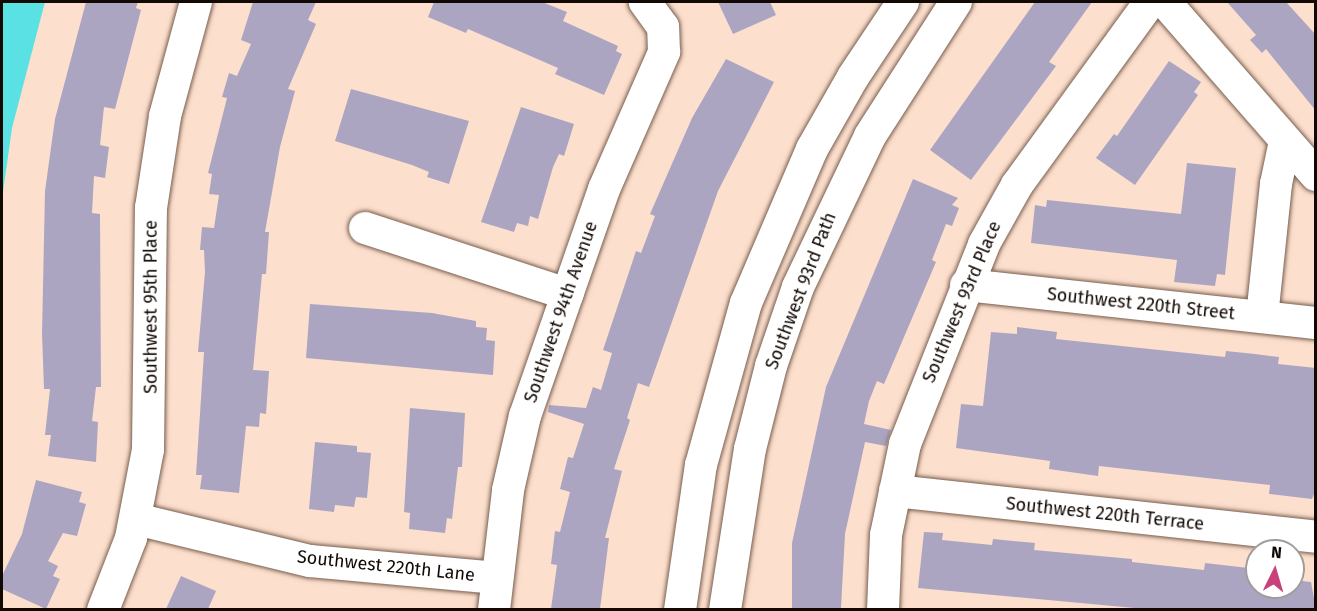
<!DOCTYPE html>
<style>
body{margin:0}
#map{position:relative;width:1317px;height:611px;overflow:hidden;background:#fddfcd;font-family:"Fira Sans",sans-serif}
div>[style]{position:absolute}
.water>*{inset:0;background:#59e1e3}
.building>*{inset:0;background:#aba5c2}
.roads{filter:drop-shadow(0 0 2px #775d4e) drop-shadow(0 0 2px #775d4e)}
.minor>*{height:32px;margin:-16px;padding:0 16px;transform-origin:16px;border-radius:16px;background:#fff}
span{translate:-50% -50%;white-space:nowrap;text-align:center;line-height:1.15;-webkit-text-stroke:4.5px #fff;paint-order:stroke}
.street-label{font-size:18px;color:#130904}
.frame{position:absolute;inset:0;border:3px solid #130904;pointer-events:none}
.north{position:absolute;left:1245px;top:539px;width:60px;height:60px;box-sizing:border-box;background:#fff;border:2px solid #a19d9b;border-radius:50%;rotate:5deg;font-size:16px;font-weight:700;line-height:24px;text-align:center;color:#130904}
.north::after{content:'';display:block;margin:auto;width:21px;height:27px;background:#ca407a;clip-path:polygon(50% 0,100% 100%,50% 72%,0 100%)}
</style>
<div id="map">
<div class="water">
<i style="clip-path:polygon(2px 2px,45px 2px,12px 128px,2px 199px)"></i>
</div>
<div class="building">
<i style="clip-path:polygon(86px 2px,138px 2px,136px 8px,141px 10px,115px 109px,104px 107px,100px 145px,109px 147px,105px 178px,94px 176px,92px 213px,100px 214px,101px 387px,96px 387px,92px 421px,98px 422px,96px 462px,48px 456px,51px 435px,45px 435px,50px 389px,44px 389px,42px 333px,45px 191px,55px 119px)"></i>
<i style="clip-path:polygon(253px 2px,316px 2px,308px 20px,316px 24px,288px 89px,295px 91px,280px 147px,265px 232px,269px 232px,266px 274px,262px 274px,253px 370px,269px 371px,266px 414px,260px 413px,259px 427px,246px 426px,239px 493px,200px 489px,202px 475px,196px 475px,204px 352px,198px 352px,205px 272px,204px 250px,200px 250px,202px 227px,214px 228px,219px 195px,209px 194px,212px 174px,208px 173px,227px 98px,222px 97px,229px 73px,237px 76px,251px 44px,241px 40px)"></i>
<i style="clip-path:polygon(434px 2px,542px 2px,567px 12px,563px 21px,618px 46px,616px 51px,622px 54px,604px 95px,555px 74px,558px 68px,468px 29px,466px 33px,428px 17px)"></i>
<i style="clip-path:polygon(718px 2px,770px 2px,776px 15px,733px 34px)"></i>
<i style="clip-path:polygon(1035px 2px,1092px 2px,1049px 62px,1056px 66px,971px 180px,930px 150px)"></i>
<i style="clip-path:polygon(1227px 2px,1286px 2px,1316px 35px,1316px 111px,1266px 49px,1262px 53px,1250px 40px,1256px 35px)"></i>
<i style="clip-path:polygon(726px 59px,774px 82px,718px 191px,649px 387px,638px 383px,627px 418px,630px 420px,614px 469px,622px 471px,605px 538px,609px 538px,600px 609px,551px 609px,557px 565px,551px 564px,555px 531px,560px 532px,570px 492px,560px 489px,568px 457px,573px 458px,584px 424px,548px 412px,549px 405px,586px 408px,593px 387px,601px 390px,612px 353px,603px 350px,636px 251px,641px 253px,655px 216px,650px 214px,692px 118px)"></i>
<i style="clip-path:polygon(1169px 61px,1201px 82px,1194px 92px,1198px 95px,1135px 185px,1096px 158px,1114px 134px,1117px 136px)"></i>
<i style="clip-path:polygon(351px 89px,469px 121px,449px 184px,427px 177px,429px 172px,412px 165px,335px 141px)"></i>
<i style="clip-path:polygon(521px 107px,574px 124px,564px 156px,559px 154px,553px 167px,538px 219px,530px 216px,528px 226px,517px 223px,514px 232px,481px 222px)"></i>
<i style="clip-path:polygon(1187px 163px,1236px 168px,1225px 275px,1217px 274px,1215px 286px,1174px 282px,1177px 260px,1031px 243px,1035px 205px,1046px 207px,1047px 200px,1181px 214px)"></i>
<i style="clip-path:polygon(913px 179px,958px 198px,952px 205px,959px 208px,952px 226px,946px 224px,932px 260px,936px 262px,884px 384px,877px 381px,869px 401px,864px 424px,891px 430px,886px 446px,865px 442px,845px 534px,841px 608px,792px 609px,792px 543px,826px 387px)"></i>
<i style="clip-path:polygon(310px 304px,432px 313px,476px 321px,476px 327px,487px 328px,486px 340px,495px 341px,493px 375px,306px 358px)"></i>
<i style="clip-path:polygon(1017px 327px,1057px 332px,1056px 339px,1225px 357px,1226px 351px,1255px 354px,1279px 357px,1278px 364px,1316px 368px,1316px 489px,1312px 499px,1269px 494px,1270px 485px,1099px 466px,1098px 476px,1049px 469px,1050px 461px,956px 448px,961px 404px,983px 406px,991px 332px,1017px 334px)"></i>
<i style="clip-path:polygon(410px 408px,465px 413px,462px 467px,458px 467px,452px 519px,447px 518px,445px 533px,409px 529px,410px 513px,404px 512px)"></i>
<i style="clip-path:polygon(315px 442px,357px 446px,357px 452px,371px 453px,367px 498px,356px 497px,354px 507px,335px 505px,334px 512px,309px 509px)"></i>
<i style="clip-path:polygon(36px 480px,82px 492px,79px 502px,86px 504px,77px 536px,63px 533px,48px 561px,58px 566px,53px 576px,60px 579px,46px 609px,2px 589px,2px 576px,22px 534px)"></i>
<i style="clip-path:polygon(924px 532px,943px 533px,942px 540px,992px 545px,993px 539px,1035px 543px,1034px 550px,1132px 559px,1132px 562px,1204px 570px,1205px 563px,1257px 569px,1257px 587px,1293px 587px,1293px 580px,1311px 582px,1316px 609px,1145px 609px,918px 588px)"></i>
<i style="clip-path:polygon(181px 576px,216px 591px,208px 609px,166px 609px)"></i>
</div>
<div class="roads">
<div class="minor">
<i style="left:1165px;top:2px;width:230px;rotate:48.9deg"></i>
<i style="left:365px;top:228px;width:213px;rotate:18.1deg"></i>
<i style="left:966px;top:285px;width:352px;rotate:6.2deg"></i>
<i style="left:1262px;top:317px;width:134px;rotate:-84deg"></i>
<i style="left:1276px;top:184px;width:44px;rotate:-78.2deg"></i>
<i style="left:895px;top:491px;width:424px;rotate:6.2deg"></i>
<i style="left:136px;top:519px;width:179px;rotate:13.6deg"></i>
<i style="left:310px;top:561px;width:188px;rotate:5.2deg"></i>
<i style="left:103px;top:610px;width:77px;rotate:-68.7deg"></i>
<i style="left:131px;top:538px;width:90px;rotate:-79.1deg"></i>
<i style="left:148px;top:450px;width:242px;rotate:-89.3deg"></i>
<i style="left:151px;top:208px;width:93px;rotate:-81.3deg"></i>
<i style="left:165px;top:116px;width:118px;rotate:-74.8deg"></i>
<i style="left:494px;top:610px;width:121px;rotate:-83.3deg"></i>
<i style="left:508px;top:490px;width:76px;rotate:-77.1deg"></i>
<i style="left:525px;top:416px;width:240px;rotate:-70.8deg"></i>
<i style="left:604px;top:189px;width:150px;rotate:-66.3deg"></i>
<i style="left:664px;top:52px;width:25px;rotate:-92deg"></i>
<i style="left:663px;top:27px;width:31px;rotate:-126deg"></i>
<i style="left:680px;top:610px;width:147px;rotate:-81.8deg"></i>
<i style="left:701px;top:465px;width:168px;rotate:-74.5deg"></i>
<i style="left:746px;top:303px;width:168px;rotate:-66.8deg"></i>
<i style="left:812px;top:149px;width:83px;rotate:-60.3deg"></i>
<i style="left:853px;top:77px;width:90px;rotate:-56.3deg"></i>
<i style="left:725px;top:610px;width:163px;rotate:-81.2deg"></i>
<i style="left:750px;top:449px;width:86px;rotate:-75.8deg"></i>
<i style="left:771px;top:366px;width:83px;rotate:-71.1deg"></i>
<i style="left:798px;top:287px;width:167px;rotate:-64.5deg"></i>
<i style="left:870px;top:136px;width:159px;rotate:-57.3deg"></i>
<i style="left:883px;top:610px;width:75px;rotate:-87.7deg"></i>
<i style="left:886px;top:535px;width:93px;rotate:-78.2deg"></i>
<i style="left:905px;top:444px;width:215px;rotate:-68.4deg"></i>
<i style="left:984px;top:244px;width:68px;rotate:-60.8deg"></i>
<i style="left:1017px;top:185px;width:226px;rotate:-54deg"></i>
</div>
</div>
<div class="street-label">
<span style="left:801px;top:291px;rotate:-69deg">Southwest 93rd Path</span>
<span style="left:962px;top:302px;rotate:-67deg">Southwest 93rd Place</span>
<span style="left:1141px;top:304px;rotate:6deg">Southwest 220th Street</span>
<span style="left:151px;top:307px;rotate:-90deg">Southwest 95th Place</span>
<span style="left:561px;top:312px;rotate:-71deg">Southwest 94th Avenue</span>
<span style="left:1105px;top:514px;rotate:6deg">Southwest 220th Terrace</span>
<span style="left:386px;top:566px;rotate:6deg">Southwest 220th Lane</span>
</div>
<div class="frame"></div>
<div class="north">N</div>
</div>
